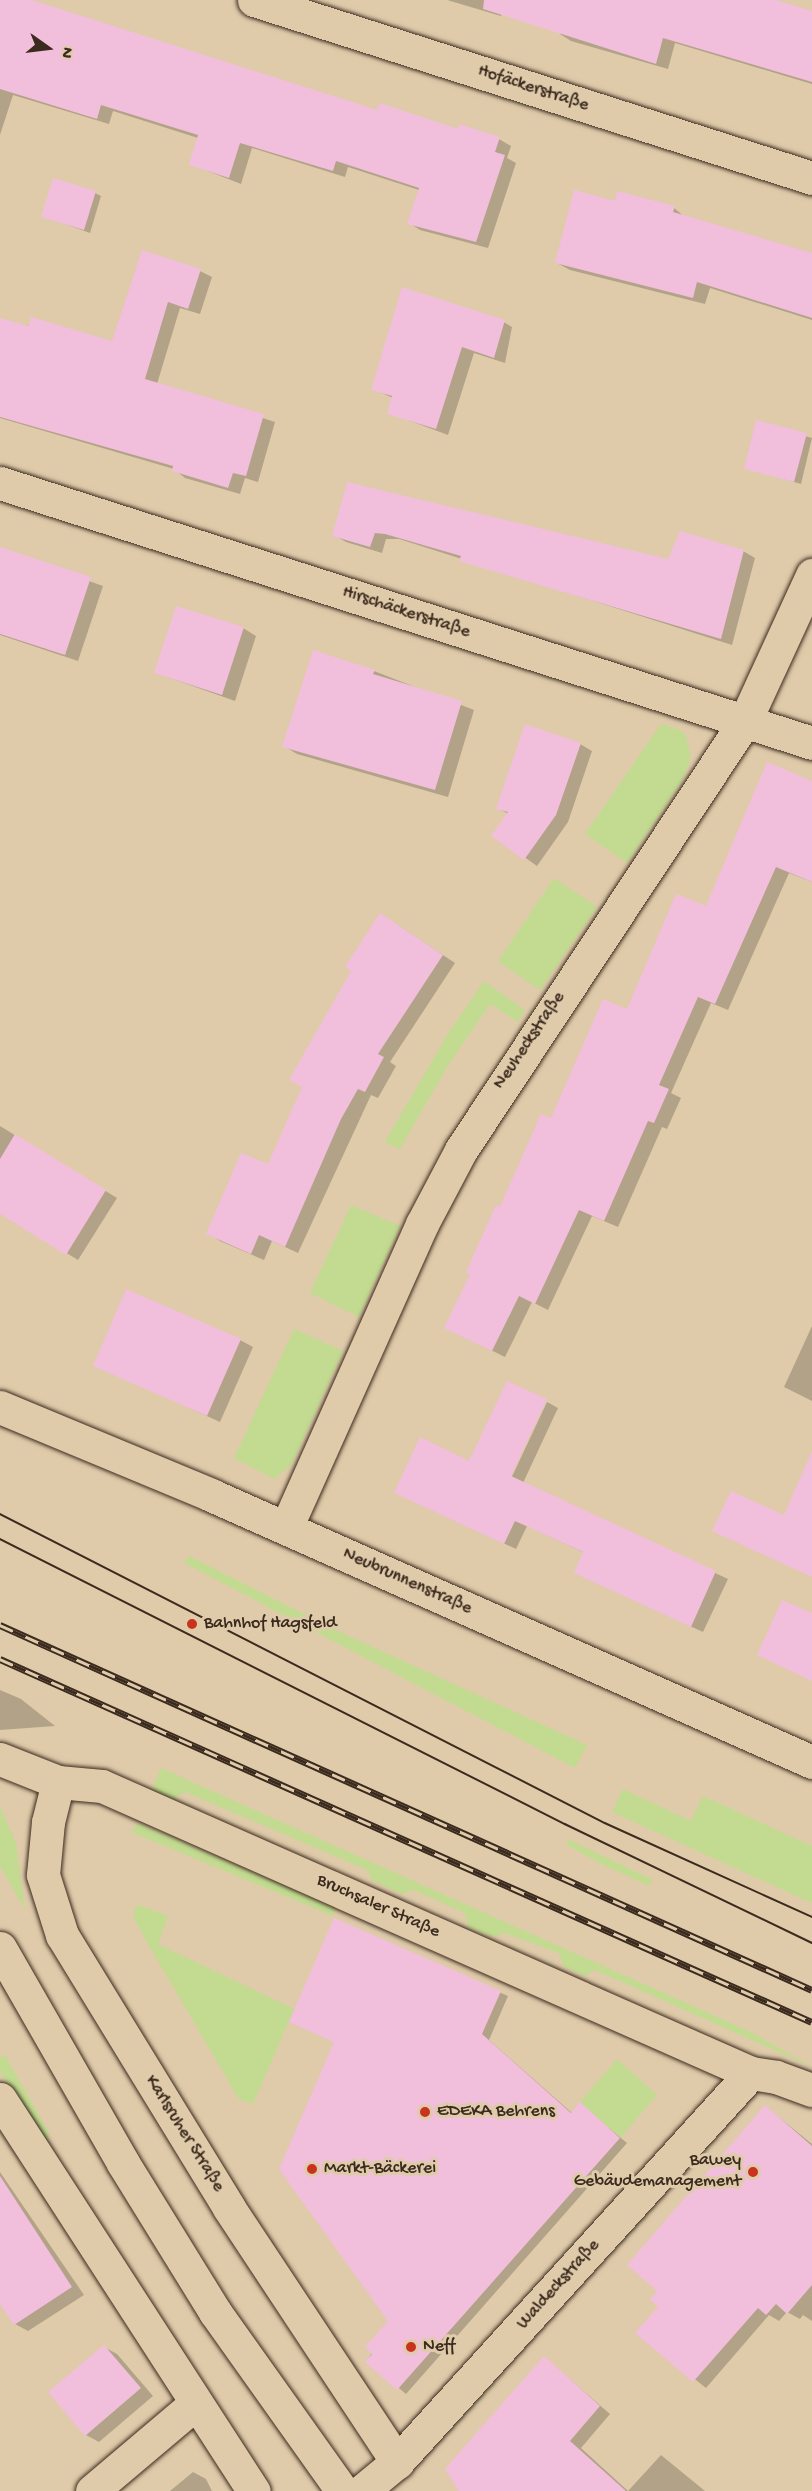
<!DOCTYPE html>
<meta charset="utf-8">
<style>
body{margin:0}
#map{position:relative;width:812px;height:2491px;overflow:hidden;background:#dfcbaa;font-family:"Gochi Hand",sans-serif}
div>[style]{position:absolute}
.green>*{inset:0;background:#c2db91}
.shadow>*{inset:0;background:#0003}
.building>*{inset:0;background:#f1bedb}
.roads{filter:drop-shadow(0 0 2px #3b2a1e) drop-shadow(0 0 2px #3b2a1e)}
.minor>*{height:33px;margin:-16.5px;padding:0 16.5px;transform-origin:16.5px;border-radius:16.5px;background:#dfcbaa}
.tram>*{height:1.5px;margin:-0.75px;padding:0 0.75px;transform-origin:0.75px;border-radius:0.75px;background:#3b2a1e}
.rail>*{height:7px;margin-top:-3.5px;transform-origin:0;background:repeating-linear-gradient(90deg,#dfcbaa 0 14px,#3b2a1e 0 28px);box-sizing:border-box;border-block:2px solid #3b2a1e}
.dots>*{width:16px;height:16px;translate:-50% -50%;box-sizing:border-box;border:3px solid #dfcbaa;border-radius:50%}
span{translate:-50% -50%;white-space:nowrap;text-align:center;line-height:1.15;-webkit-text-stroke:6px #dfcbaa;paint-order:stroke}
.street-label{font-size:18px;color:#3b2a1e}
.poi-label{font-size:18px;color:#3b2a1e}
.left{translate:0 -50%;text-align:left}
.right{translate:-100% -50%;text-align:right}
.north{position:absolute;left:18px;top:18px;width:60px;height:60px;-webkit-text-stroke:4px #dfcbaa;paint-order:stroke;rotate:104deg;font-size:16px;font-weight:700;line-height:24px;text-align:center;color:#3b2a1e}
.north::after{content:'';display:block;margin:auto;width:21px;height:27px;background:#3b2a1e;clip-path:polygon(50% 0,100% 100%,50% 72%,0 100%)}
</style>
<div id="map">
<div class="green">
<i style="clip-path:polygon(661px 724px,680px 730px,686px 736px,691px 757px,683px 779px,627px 863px,585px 834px)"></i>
<i style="clip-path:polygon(554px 878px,597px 907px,540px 990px,498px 961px)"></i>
<i style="clip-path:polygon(484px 981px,525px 1010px,518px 1022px,490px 1004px,447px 1067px,400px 1149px,385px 1142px,447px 1035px)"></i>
<i style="clip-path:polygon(351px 1205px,400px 1226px,359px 1317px,310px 1293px)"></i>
<i style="clip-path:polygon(294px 1329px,343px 1351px,292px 1464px,274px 1479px,234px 1458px)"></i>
<i style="clip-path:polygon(189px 1556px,338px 1631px,587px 1745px,575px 1768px,184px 1563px)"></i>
<i style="clip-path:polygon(161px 1768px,751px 2032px,812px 2067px,595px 1970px,584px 1976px,564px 1967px,559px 1953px,504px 1933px,493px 1937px,468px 1927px,465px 1913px,414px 1890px,402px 1894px,373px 1881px,367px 1870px,185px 1792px,170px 1801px,151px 1793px)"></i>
<i style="clip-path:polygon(623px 1789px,691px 1821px,703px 1796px,812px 1846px,812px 1903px,612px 1812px)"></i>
<i style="clip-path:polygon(0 1806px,16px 1844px,25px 1910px,0 1866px)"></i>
<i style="clip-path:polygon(138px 1823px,336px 1908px,333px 1916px,131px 1832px)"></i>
<i style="clip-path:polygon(568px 1839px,653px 1880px,649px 1886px,603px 1865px,567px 1845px)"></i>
<i style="clip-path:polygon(139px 1905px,168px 1916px,158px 1944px,294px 2009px,253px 2104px,239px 2099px,152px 1951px,134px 1918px,134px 1909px)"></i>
<i style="clip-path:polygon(5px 2055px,50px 2135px,44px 2141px,0 2072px,0 2057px)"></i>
<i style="clip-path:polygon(617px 2059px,657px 2095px,620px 2138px,580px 2102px)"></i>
</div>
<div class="shadow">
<i style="clip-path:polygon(0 0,26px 0,378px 112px,499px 139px,511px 146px,507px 158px,516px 163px,488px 248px,420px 230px,409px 223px,419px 190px,348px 167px,345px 177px,252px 148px,241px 184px,190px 164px,198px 138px,113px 111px,109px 124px,13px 95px,0 135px)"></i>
<i style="clip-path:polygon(447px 0,506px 0,501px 16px)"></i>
<i style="clip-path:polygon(569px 0,770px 0,812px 13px,812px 84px,675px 43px,668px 69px,571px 41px,560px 34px)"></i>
<i style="clip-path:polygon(95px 193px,101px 196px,90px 233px,43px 216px)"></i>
<i style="clip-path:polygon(616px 203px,674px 208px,686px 218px,812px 256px,812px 320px,710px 288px,705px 304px,570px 270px,557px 263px)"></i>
<i style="clip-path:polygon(200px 271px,212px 277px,200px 314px,180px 308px,157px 384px,275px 422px,258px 482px,245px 478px,240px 494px,185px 478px,174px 469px,0 418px,0 320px,113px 343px)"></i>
<i style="clip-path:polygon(500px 320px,512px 327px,505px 363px,474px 353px,448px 435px,389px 413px,393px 398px,373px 389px)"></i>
<i style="clip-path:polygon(757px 422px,812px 438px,801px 484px,745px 468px)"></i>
<i style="clip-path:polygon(348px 484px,669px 561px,743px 551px,755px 558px,732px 645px,399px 539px,386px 539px,382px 553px,346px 542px,334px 535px)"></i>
<i style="clip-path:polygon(0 549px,103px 586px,78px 661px,0 635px)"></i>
<i style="clip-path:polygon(243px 628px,256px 636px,235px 701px,156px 673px)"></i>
<i style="clip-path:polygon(374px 671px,474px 710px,448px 797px,297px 754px,284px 746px)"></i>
<i style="clip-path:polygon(580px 744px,592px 751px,568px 822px,537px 866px,493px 835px,509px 814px,497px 808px)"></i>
<i style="clip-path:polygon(812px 783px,812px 882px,789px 873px,728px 1010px,711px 1003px,671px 1093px,681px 1098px,667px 1129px,662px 1127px,618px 1227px,592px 1216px,548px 1310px,532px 1302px,505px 1357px,446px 1328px,501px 1209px,552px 1120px,707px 908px)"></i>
<i style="clip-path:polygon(393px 922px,455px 963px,390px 1062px,396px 1066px,378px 1098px,371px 1095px,298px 1253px,272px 1241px,264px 1260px,220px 1241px,208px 1233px,268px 1166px)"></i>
<i style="clip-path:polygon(0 1126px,117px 1198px,78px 1260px,0 1213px)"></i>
<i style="clip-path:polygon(812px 1326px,812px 1401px,784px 1387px)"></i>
<i style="clip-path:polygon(240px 1340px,253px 1347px,220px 1422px,95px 1365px)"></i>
<i style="clip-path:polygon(547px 1402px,558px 1408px,523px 1483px,728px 1579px,703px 1632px,588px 1579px,585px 1553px,527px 1526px,516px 1549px,408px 1499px,509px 1483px)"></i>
<i style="clip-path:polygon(0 1690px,21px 1699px,55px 1726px,0 1730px)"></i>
<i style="clip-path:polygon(335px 1920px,508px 1996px,489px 2040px,572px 2113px,580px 2104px,627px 2143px,406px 2394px,367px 2361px,390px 2321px,336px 2042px)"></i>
<i style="clip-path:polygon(766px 2107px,812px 2144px,812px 2321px,803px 2315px,800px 2319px,787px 2312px,779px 2321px,769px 2315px,706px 2388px,637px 2333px,661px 2307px,659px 2291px)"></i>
<i style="clip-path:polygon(0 2172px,84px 2295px,28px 2331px,15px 2324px,0 2301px)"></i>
<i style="clip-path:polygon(104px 2347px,117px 2354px,153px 2396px,99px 2442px,86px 2435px)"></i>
<i style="clip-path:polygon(545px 2358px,610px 2414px,581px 2448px,628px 2491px,661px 2455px,705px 2491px,460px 2491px)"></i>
<i style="clip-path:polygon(193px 2472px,206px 2479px,212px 2491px,170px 2491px)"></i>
</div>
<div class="building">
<i style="clip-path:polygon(0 0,32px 0,377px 110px,380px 103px,458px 129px,459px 124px,500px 137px,495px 152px,505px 155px,476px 242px,407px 224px,419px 188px,336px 161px,333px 171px,240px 143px,229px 178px,189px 165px,198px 135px,101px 105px,97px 119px,0 89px)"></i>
<i style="clip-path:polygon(484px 0,776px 0,812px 11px,812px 82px,663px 38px,656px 64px,483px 9px)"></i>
<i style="clip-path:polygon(53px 178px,96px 191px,84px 230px,41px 217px)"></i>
<i style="clip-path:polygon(574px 190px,615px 201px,617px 191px,675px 206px,673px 212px,812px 253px,812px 318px,697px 282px,693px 298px,555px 263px)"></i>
<i style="clip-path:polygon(142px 250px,201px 269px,188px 309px,168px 302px,145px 379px,264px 414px,246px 476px,233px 473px,228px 488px,172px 471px,173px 466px,0 417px,0 318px,29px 326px,31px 317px,112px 341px)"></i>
<i style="clip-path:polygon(402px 287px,505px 320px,494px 358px,462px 347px,436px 429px,387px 414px,392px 396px,371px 390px)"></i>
<i style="clip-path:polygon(756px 420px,807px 433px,794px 482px,744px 469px)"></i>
<i style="clip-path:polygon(347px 482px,668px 559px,680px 531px,744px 550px,721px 639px,459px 561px,461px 556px,385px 534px,375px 533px,370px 547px,332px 536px)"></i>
<i style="clip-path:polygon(0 547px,91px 577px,65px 655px,0 634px)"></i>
<i style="clip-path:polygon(176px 606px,244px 627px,222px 695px,154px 673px)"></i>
<i style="clip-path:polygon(313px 650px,375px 670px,373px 674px,462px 701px,435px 790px,282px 747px)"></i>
<i style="clip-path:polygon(525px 724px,581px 743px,556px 815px,524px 860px,491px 836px,508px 812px,496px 809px)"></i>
<i style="clip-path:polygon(767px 762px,812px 781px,812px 882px,776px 867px,715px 1004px,698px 997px,659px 1085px,669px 1089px,654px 1123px,648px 1121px,604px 1221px,579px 1210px,535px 1304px,519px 1296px,492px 1351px,444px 1328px,470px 1274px,466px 1272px,496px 1205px,500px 1207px,541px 1114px,551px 1118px,603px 999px,627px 1009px,676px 894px,706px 906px)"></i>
<i style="clip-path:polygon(380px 913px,443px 955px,378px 1054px,384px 1057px,365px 1092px,358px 1089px,341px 1119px,285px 1247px,259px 1235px,251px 1254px,206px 1234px,241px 1153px,268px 1164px,302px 1087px,289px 1080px,351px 971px,345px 967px)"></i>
<i style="clip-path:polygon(15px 1134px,106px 1190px,66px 1255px,0 1214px,0 1159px)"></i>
<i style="clip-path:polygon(126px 1289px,241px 1339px,207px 1416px,93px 1366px)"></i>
<i style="clip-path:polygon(507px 1381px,547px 1399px,511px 1476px,716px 1571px,691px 1627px,574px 1573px,583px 1552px,515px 1521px,504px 1544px,394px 1493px,420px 1437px,469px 1461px)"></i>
<i style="clip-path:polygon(812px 1451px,812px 1577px,712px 1531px,731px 1491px,784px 1515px)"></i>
<i style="clip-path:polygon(782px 1600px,812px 1613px,812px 1681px,757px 1655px)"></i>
<i style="clip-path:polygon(334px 1918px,501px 1991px,482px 2034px,571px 2113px,580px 2102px,620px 2138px,397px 2390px,365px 2362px,372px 2354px,365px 2347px,388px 2321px,279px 2169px,334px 2042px,289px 2022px)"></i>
<i style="clip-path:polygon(765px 2105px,812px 2146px,812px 2285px,787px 2314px,776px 2304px,766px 2315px,758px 2308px,693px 2382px,635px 2333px,658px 2307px,650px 2299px,657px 2291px,627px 2265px)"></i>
<i style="clip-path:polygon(0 2176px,72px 2287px,14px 2325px,0 2304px)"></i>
<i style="clip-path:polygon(104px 2345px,141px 2388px,85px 2436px,48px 2392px)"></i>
<i style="clip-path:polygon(544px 2356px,600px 2406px,570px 2441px,626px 2491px,459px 2491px,445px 2469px)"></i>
</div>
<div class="roads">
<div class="minor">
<i style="left:254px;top:0;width:586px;rotate:17.69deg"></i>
<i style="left:0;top:483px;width:853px;rotate:17.75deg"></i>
<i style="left:0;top:1407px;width:229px;rotate:22.6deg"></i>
<i style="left:211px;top:1495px;width:658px;rotate:23.95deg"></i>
<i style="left:286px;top:1528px;width:333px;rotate:-65.9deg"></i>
<i style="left:422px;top:1224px;width:84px;rotate:-62.2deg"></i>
<i style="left:461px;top:1150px;width:514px;rotate:-56.5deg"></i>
<i style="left:745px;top:721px;width:161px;rotate:-65.3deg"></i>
<i style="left:0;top:1759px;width:62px;rotate:21.6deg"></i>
<i style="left:58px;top:1782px;width:44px;rotate:5.2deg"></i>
<i style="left:102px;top:1786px;width:710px;rotate:23.86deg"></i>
<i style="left:751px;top:2073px;width:25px;rotate:9deg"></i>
<i style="left:776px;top:2077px;width:38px;rotate:20deg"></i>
<i style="left:58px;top:1782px;width:41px;rotate:104deg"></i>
<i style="left:48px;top:1822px;width:53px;rotate:95.4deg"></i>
<i style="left:43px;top:1875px;width:63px;rotate:72.4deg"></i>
<i style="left:62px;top:1935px;width:320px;rotate:58.5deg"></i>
<i style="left:229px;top:2208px;width:305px;rotate:56.5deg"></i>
<i style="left:0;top:1948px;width:248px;rotate:60.2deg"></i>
<i style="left:123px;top:2163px;width:175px;rotate:58.3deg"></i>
<i style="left:215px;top:2312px;width:219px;rotate:54.6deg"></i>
<i style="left:0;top:2099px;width:467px;rotate:57.1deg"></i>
<i style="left:92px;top:2491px;width:136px;rotate:-40.2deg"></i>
<i style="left:362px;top:2491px;width:45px;rotate:-39.6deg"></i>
<i style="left:397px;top:2462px;width:526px;rotate:-47.7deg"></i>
</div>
</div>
<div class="tram">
<i style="left:0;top:1514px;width:679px;rotate:27.06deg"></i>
<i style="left:605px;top:1823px;width:227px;rotate:24.4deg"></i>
<i style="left:0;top:1539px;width:633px;rotate:26.77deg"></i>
<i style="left:565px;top:1824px;width:274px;rotate:25.7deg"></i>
</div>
<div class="rail">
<i style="left:0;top:1625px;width:890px;rotate:24.2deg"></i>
<i style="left:0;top:1659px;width:889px;rotate:24.09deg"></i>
</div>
<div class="dots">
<i style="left:192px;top:1624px;background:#c8321e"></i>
<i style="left:425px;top:2112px;background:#c8321e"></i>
<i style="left:312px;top:2169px;background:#c8321e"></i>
<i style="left:753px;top:2172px;background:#c8321e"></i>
<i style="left:411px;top:2347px;background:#c8321e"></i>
</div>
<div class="street-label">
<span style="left:533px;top:89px;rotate:18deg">Hofäckerstraße</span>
<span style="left:406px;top:613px;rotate:18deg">Hirschäckerstraße</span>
<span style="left:530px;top:1041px;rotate:-56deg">Neuheckstraße</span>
<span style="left:407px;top:1582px;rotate:24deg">Neubrunnenstraße</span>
<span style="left:378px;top:1907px;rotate:24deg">Bruchsaler Straße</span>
<span style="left:184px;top:2134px;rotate:58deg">Karlsruher Straße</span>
<span style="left:559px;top:2285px;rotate:-48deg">Waldeckstraße</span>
</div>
<div class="poi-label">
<span class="left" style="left:204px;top:1624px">Bahnhof Hagsfeld</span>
<span class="left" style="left:437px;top:2112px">EDEKA Behrens</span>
<span class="right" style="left:741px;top:2172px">Bawey<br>Gebäudemanagement</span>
<span class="left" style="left:324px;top:2169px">Markt-Bäckerei</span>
<span class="left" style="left:423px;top:2347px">Neff</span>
</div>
<div class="north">N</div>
</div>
